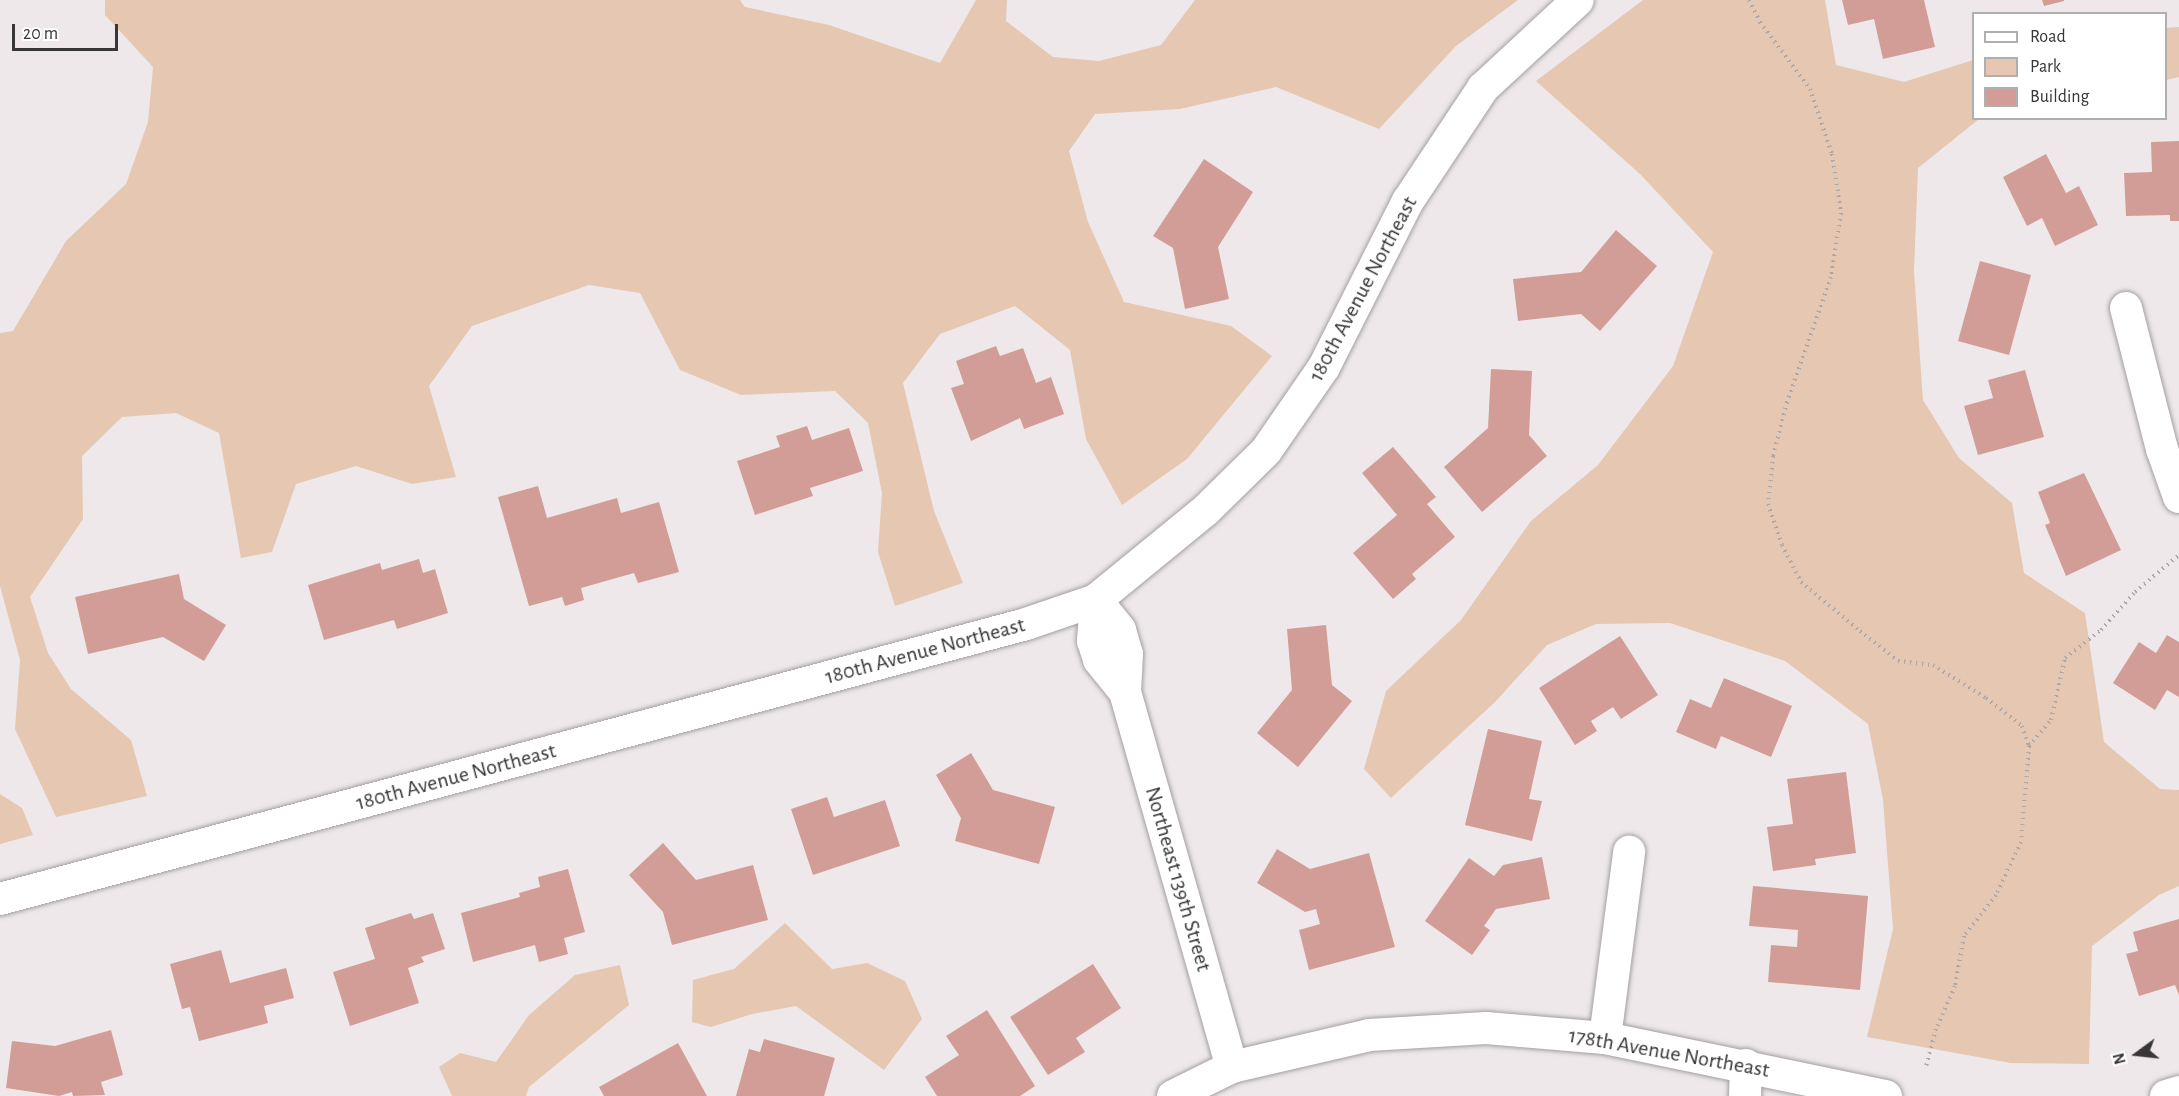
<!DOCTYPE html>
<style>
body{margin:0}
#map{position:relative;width:2179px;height:1096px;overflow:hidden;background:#eee8ea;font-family:"Alegreya Sans",sans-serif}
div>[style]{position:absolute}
.green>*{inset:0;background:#e6c7b2}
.building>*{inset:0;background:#d39d97}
.path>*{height:4px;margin-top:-2px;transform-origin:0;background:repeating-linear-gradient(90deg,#aba6a8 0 1.5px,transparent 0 6px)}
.roads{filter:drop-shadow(0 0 2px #a59fa1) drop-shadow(0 0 2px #a59fa1)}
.street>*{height:32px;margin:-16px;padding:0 16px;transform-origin:16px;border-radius:16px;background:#fff}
span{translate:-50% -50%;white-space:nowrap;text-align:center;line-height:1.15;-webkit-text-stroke:4.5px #fff;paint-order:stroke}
.street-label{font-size:22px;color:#383636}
.legend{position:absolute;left:1972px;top:12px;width:195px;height:108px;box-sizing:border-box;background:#fff;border:2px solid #afafaf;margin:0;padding:8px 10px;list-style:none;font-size:18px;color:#383636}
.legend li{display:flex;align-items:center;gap:12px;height:30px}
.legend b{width:30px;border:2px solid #afafaf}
.north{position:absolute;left:2107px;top:1024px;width:60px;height:60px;-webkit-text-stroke:4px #fff;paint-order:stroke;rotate:255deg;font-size:16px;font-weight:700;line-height:24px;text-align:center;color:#383636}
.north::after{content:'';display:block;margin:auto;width:21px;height:27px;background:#383636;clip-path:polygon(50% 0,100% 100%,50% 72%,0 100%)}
.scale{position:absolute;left:12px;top:24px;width:106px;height:27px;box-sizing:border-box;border:3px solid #383636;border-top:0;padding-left:8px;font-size:18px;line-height:21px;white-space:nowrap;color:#383636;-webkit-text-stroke:4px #fff;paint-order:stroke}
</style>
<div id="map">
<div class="green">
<i style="clip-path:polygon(105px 0,740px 0,745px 7px,829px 25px,940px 63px,976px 0,1007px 0,1006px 21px,1053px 57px,1099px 61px,1161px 45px,1195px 0,1518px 0,1456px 46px,1379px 129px,1276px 87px,1180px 109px,1095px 114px,1069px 151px,1088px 222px,1124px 302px,1231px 326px,1272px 356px,1187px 459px,1122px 505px,1086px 439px,1070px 350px,1015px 306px,940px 334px,903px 383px,934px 511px,963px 583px,895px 606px,878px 552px,882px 493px,868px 423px,835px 391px,741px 395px,680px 370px,640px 293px,589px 285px,472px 326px,429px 386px,456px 477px,412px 484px,356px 466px,296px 484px,272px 552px,241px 558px,219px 433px,176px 413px,122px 417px,82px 456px,83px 519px,30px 597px,48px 653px,71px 689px,131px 740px,147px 796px,56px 817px,15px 729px,20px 660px,0 586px,0 333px,13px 331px,66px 241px,126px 184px,148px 122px,153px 67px,105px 15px)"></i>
<i style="clip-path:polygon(1643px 0,1825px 0,1836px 65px,1904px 82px,1973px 60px,1974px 118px,1979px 119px,1918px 168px,1914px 271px,1923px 400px,1959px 458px,2012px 503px,2024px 573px,2085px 613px,2104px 742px,2160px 789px,2179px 790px,2179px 886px,2159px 895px,2092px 946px,2089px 1064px,2011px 1063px,1867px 1037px,1893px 929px,1883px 800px,1868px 724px,1785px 661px,1670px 623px,1596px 624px,1547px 645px,1495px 702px,1391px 798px,1364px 769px,1386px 691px,1461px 620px,1531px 521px,1598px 465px,1673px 366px,1713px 252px,1641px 175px,1536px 81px)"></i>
<i style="clip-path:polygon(2179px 27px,2179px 77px,2166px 80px,2166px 28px)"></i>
<i style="clip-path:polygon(0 794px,22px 808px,33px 835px,0 844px)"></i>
<i style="clip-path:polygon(785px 923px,832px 969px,867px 963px,905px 981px,922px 1019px,884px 1070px,796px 1006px,752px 1014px,711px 1027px,692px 1022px,693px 980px,734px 969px)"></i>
<i style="clip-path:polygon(620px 965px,629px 1005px,529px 1087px,526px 1096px,452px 1096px,439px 1067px,460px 1053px,496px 1062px,529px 1015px,575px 975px)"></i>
</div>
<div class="building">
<i style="clip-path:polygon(1842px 0,1924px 0,1935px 47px,1883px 59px,1874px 19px,1848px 25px)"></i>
<i style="clip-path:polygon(2042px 0,2064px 0,2064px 1px,2044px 6px)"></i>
<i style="clip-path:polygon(2179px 141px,2179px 221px,2170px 221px,2170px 215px,2126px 216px,2124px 173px,2152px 172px,2151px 142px)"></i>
<i style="clip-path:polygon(2046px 154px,2066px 193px,2079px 186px,2098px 225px,2055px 246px,2042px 218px,2027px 226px,2003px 177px)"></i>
<i style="clip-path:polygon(1204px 159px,1253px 192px,1218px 247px,1229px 299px,1185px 309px,1173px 248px,1153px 236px)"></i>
<i style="clip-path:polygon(1616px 230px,1657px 266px,1600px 331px,1581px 314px,1518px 321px,1513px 279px,1581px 272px)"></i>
<i style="clip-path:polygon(1980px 261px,2031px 275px,2009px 355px,1958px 341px)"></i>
<i style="clip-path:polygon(996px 346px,1000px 356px,1023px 348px,1036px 383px,1051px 377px,1064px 414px,1024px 429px,1020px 418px,971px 441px,951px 388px,964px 384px,956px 361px)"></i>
<i style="clip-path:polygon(1491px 369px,1532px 371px,1529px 435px,1547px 456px,1482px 512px,1444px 467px,1488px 428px)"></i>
<i style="clip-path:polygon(2025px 370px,2044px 437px,1978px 455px,1964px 406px,1993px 398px,1988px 380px)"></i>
<i style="clip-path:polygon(807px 426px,812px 440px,849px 428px,863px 471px,810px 488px,813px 496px,755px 515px,737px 461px,780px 447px,776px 436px)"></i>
<i style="clip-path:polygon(1393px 447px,1436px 497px,1427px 504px,1455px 537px,1412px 574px,1416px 579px,1393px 599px,1353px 553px,1397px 515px,1362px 473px)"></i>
<i style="clip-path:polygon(2084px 473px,2121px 550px,2066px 576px,2045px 525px,2050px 523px,2038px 492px)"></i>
<i style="clip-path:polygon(538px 486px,547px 518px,617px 498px,621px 513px,659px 502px,679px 572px,638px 583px,634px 573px,581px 588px,584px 600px,565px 606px,562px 597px,529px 606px,498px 497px)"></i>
<i style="clip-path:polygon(419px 559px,423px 573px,435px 569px,448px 613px,397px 629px,394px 620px,324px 640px,308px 585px,380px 563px,382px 570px)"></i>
<i style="clip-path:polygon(179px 574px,184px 599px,226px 625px,204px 661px,163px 637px,88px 654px,75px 597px)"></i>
<i style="clip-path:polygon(1326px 625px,1332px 685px,1352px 701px,1298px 767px,1257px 733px,1292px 690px,1287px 629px)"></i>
<i style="clip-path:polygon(2167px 635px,2179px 642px,2179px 697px,2167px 690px,2155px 710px,2113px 683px,2139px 642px,2156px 653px)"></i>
<i style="clip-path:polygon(1620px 636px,1658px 695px,1621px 719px,1613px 707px,1591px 721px,1597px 731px,1575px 745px,1539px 688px)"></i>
<i style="clip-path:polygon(1724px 678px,1792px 706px,1771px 757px,1721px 736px,1716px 749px,1676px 732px,1690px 699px,1711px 708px)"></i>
<i style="clip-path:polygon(1488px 729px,1542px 741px,1529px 799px,1542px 801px,1532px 841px,1465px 825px)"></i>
<i style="clip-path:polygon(971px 753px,993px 790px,1055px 807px,1039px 864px,955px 841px,961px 818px,936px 775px)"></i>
<i style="clip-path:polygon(1846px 772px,1856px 853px,1815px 859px,1816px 865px,1773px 871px,1767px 827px,1793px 824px,1787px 779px)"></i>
<i style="clip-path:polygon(827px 797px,834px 817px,885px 800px,900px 846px,813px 875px,791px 809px)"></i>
<i style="clip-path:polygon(663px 843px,696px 880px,753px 865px,768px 920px,672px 945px,663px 912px,629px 875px)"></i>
<i style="clip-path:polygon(1277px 849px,1310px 869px,1369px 853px,1395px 947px,1309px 970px,1299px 930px,1320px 924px,1316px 909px,1305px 912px,1257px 883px)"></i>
<i style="clip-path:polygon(1542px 857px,1550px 899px,1496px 909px,1484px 926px,1490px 930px,1472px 955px,1425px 921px,1469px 858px,1494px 876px,1503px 865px)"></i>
<i style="clip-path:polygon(568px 869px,585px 932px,564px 938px,568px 954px,539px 962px,535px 945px,473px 962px,461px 913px,520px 897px,519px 893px,540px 887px,538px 877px)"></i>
<i style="clip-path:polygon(1753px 886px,1868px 896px,1860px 990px,1768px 982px,1771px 945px,1797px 947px,1798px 930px,1749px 926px)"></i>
<i style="clip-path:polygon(411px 913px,414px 919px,433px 913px,445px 949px,421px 957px,424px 962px,408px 968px,419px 1003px,350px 1026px,333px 972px,375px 959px,365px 928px)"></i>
<i style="clip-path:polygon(2179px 919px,2179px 995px,2175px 985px,2139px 996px,2126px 954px,2138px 951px,2133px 932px)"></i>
<i style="clip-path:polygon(221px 950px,230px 983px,286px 968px,294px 998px,264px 1006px,268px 1023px,199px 1041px,190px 1007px,182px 1009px,170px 964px)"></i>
<i style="clip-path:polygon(1093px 964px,1121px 1008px,1076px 1038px,1085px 1052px,1048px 1075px,1010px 1017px)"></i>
<i style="clip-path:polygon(987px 1010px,1035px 1086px,1020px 1096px,937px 1096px,925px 1077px,959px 1055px,946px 1036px)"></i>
<i style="clip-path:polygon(111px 1030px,123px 1075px,101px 1082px,105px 1095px,73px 1096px,72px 1092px,59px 1096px,6px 1088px,12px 1041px,55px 1046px)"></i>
<i style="clip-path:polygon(764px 1039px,835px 1058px,824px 1096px,736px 1096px,749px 1049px,760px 1052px)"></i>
<i style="clip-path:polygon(678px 1043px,707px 1096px,604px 1096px,599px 1087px)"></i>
</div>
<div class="path">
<i style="left:1749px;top:0;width:25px;rotate:63deg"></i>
<i style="left:1760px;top:22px;width:84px;rotate:53.3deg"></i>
<i style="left:1810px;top:89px;width:69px;rotate:71.3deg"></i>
<i style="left:1832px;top:154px;width:60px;rotate:81.3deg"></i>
<i style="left:1841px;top:213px;width:65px;rotate:98.9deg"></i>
<i style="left:1831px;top:277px;width:133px;rotate:109.4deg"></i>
<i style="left:1787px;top:402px;width:56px;rotate:104.5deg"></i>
<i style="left:1773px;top:456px;width:48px;rotate:95.9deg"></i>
<i style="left:1768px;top:504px;width:43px;rotate:71.1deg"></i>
<i style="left:1782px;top:545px;width:42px;rotate:62.8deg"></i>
<i style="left:1801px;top:582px;width:77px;rotate:39.7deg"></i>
<i style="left:1860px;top:631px;width:48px;rotate:38.3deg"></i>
<i style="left:1898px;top:661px;width:35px;rotate:7deg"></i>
<i style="left:1933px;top:665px;width:62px;rotate:31.9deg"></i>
<i style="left:1986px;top:698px;width:46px;rotate:37.9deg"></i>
<i style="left:2022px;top:726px;width:21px;rotate:71deg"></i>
<i style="left:2029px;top:746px;width:96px;rotate:94.8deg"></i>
<i style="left:2021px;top:842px;width:59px;rotate:115.3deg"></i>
<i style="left:1996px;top:895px;width:52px;rotate:128deg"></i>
<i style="left:1964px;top:936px;width:51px;rotate:100.2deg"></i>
<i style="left:1955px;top:986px;width:47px;rotate:113.8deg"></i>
<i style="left:1936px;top:1029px;width:38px;rotate:105deg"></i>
<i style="left:2029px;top:746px;width:34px;rotate:-50deg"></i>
<i style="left:2051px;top:720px;width:64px;rotate:-77.3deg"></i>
<i style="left:2065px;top:658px;width:46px;rotate:-37.9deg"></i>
<i style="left:2101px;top:630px;width:51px;rotate:-48.2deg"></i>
<i style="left:2135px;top:592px;width:57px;rotate:-40.1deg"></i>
</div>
<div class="roads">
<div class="street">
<i style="left:2126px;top:308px;width:146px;rotate:75.7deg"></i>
<i style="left:2162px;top:449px;width:51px;rotate:70.5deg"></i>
<i style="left:1096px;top:600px;width:38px;rotate:51deg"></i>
<i style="left:1120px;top:630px;width:25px;rotate:74deg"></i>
<i style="left:1127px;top:654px;width:38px;rotate:93deg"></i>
<i style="left:1125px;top:692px;width:390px;rotate:74.1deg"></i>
<i style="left:1096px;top:600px;width:41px;rotate:94.2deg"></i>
<i style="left:1093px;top:641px;width:20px;rotate:72deg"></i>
<i style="left:1099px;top:660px;width:41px;rotate:50.9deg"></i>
<i style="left:0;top:899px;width:1062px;rotate:-15deg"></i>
<i style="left:1026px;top:624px;width:74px;rotate:-18.9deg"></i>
<i style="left:1096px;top:600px;width:142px;rotate:-39.3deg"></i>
<i style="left:1206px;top:510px;width:84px;rotate:-44.5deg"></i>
<i style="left:1266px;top:451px;width:102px;rotate:-55.4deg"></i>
<i style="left:1324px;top:367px;width:186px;rotate:-63.2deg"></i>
<i style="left:1408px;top:201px;width:136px;rotate:-56.4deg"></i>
<i style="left:1483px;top:88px;width:129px;rotate:-42.8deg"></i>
<i style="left:1605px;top:1038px;width:188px;rotate:-82.6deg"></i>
<i style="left:1173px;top:1096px;width:66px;rotate:-26.2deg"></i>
<i style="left:1232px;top:1067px;width:141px;rotate:-13.1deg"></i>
<i style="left:1369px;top:1035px;width:117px;rotate:-3.4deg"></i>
<i style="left:1486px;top:1028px;width:119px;rotate:4.8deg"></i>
<i style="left:1605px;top:1038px;width:287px;rotate:11.7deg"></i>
<i style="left:1745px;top:1096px;width:31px;rotate:-88deg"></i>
<i style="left:2166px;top:1096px;width:14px;rotate:-17deg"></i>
</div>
</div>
<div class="street-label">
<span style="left:1363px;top:289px;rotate:-62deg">180th Avenue Northeast</span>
<span style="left:925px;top:651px;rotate:-15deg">180th Avenue Northeast</span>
<span style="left:456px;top:777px;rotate:-15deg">180th Avenue Northeast</span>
<span style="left:1178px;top:879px;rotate:74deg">Northeast 139th Street</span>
<span style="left:1669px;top:1053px;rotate:10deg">178th Avenue Northeast</span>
</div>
<ul class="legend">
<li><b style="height:8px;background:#fff"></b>Road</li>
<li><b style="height:16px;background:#e6c7b2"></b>Park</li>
<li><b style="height:16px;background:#d39d97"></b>Building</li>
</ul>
<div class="north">N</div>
<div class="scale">20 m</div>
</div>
